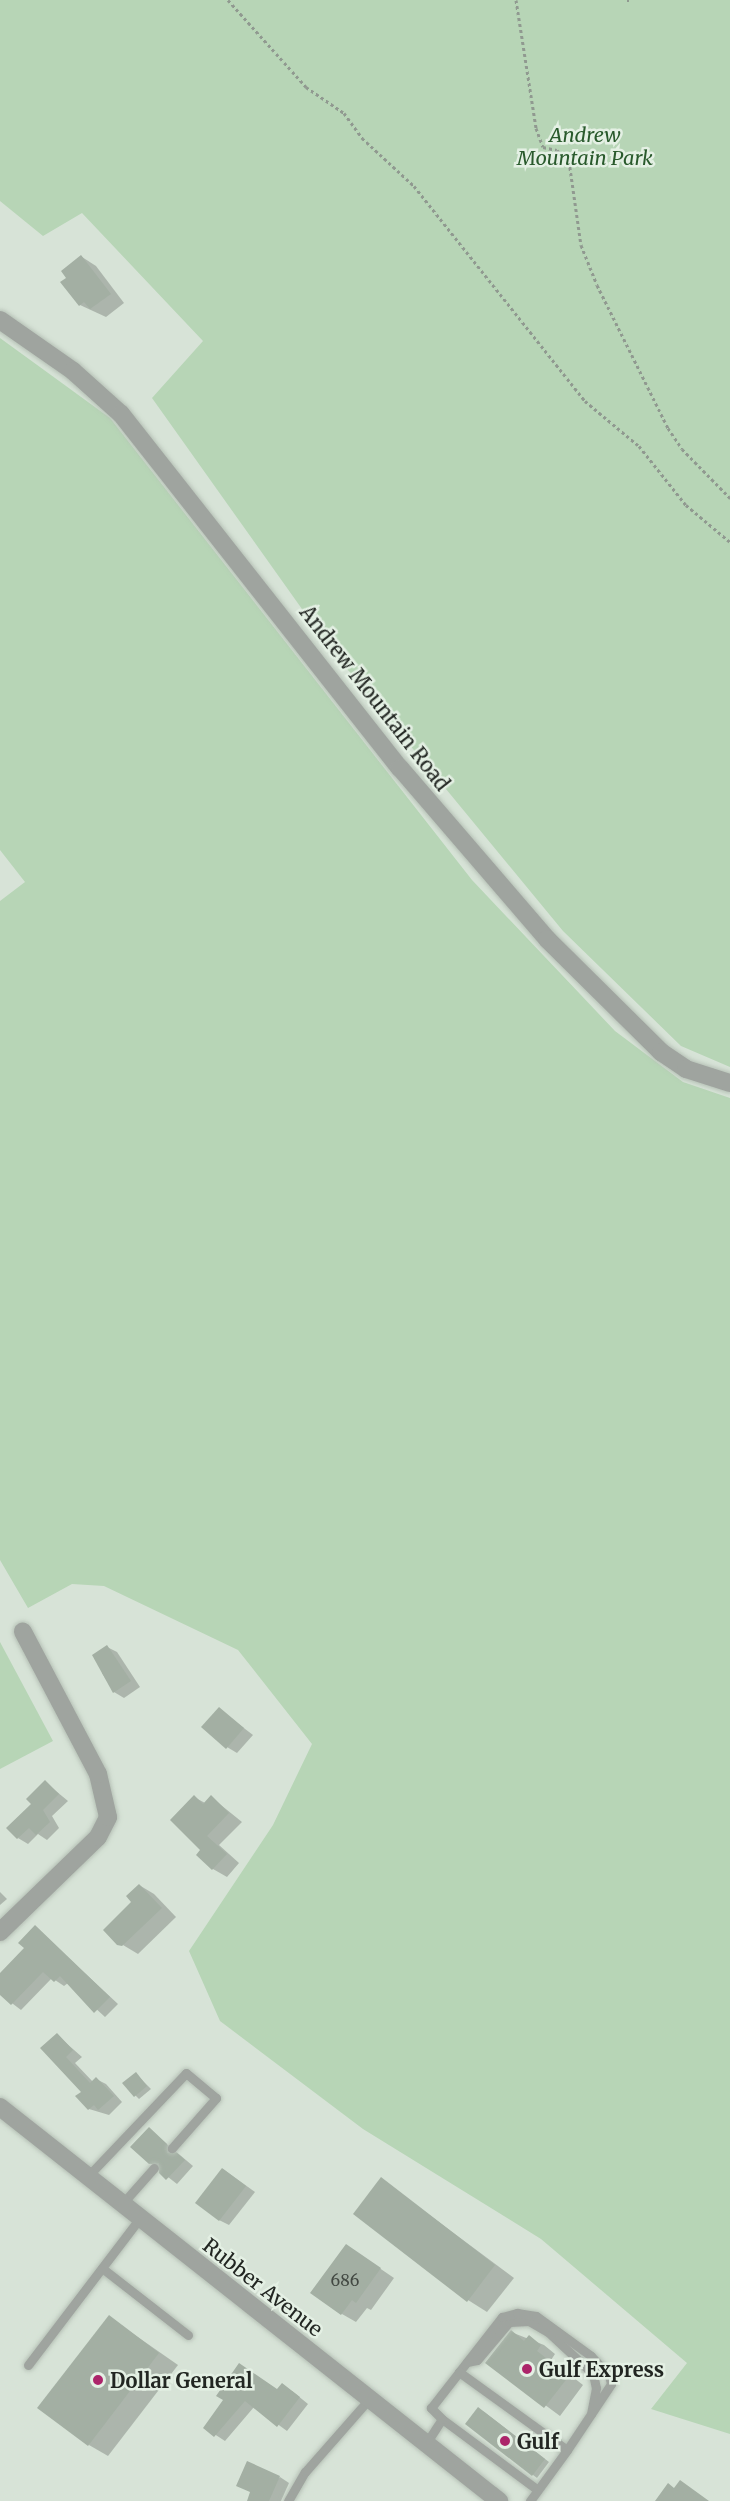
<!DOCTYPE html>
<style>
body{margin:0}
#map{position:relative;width:730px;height:2501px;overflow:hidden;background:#d7e3d7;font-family:Merriweather,serif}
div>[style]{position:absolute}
.green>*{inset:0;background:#b7d5b6}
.shadow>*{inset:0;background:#0003}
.building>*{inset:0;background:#a3afa3}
.path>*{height:3px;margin-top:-1.5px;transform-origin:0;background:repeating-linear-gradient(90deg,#909990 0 3px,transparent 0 6px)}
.roads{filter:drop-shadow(0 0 2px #b6c1b6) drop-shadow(0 0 2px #b6c1b6)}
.service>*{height:9px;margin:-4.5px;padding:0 4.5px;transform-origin:4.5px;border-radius:4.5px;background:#9fa49f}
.minor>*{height:18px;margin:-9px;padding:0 9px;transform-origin:9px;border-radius:9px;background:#9fa49f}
.tertiary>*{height:18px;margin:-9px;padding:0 9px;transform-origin:9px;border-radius:9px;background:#9fa49f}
.dots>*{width:16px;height:16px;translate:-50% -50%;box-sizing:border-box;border:3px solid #e4f0e4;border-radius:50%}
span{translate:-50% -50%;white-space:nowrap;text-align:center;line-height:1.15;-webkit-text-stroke:5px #e4f0e4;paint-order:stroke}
.number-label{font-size:16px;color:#424842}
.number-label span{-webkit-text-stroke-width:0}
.park-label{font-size:20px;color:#295a2c;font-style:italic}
.street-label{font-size:20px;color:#222622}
.poi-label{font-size:20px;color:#222622;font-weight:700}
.left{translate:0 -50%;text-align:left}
</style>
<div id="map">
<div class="green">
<i style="clip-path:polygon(0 0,730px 0,730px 1067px,681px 1046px,563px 931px,329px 647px,152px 398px,203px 341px,82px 213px,43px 236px,0 201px)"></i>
<i style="clip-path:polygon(0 338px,110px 418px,472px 880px,615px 1031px,683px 1082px,730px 1098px,730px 2434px,651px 2409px,687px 2363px,541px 2239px,363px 2129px,220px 2021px,189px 1951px,273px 1825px,312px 1744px,238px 1650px,104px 1586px,72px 1584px,28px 1608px,0 1560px,0 901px,25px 882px,0 850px)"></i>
<i style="clip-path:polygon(0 1642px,53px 1741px,0 1769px)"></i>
</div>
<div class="shadow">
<i style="clip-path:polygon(82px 257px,96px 266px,124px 303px,106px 317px,80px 305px)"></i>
<i style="clip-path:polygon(107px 1647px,117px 1652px,140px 1687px,124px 1698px,114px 1692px,102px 1673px)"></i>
<i style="clip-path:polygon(219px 1709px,253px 1735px,237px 1753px,227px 1747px)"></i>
<i style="clip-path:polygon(45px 1782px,68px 1801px,52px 1816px,59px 1828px,47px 1840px,38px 1834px,28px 1844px,18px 1838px)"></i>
<i style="clip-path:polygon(194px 1797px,205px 1803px,211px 1797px,242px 1822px,219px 1845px,239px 1863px,227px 1877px,213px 1869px,203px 1849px)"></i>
<i style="clip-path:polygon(139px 1885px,154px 1894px,176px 1917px,138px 1954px,123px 1945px)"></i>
<i style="clip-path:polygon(0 1892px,7px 1899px,0 1905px)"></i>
<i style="clip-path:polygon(35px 1927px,118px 2004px,105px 2017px,68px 1983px,64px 1986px,52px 1978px,21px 2010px,0 1994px,0 1975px,26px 1948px)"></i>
<i style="clip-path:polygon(57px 2035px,82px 2057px,75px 2063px,93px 2082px,96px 2079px,106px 2084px,122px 2102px,109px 2115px,89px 2109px,83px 2092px,42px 2049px)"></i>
<i style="clip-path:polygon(136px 2074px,151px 2089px,139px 2099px,124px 2084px)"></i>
<i style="clip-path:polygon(149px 2129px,193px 2166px,177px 2184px,150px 2163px)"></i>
<i style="clip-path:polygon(223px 2169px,255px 2192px,229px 2225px,219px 2220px)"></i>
<i style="clip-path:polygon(381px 2179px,514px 2278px,487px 2312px,468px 2300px)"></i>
<i style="clip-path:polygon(347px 2246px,394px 2278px,371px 2310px,367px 2308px,356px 2322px,342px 2314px)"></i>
<i style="clip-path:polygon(109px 2317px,178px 2365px,108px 2456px,89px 2445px)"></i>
<i style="clip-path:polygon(511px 2332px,544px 2345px,555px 2354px,551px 2360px,583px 2385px,560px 2416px,487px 2362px)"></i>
<i style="clip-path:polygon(278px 2390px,292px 2391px,308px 2404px,287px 2431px,254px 2407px,225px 2441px,205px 2428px,225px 2400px)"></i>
<i style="clip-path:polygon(483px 2411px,549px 2462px,537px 2478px,533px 2475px)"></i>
<i style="clip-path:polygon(280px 2477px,289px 2483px,281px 2501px,248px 2501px)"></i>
</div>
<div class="building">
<i style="clip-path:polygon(81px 255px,111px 294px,90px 309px,84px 302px,79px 306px,60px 282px,66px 278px,61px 271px)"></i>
<i style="clip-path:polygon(107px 1645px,131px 1681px,113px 1693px,92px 1655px)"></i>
<i style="clip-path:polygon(219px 1707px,244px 1728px,226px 1749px,201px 1727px)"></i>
<i style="clip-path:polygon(45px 1780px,59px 1794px,43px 1810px,50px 1822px,36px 1835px,29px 1828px,17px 1839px,6px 1828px,31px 1804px,26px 1799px)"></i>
<i style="clip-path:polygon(194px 1795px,203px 1804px,211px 1795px,229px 1813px,207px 1836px,227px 1854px,212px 1870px,196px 1855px,200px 1850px,170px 1820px)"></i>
<i style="clip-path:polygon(139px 1884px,162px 1908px,122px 1946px,117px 1945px,103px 1930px,131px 1902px,126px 1896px)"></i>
<i style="clip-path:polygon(35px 1925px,110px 1997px,94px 2013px,60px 1976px,54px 1982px,43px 1972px,11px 2005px,0 1995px,0 1973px,24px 1948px,18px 1943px)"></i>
<i style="clip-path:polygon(57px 2033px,73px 2050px,66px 2057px,90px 2083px,96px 2077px,114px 2096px,98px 2110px,94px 2105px,88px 2110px,75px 2096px,81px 2092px,40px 2048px)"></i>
<i style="clip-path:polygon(136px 2072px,147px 2086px,134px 2097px,122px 2083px)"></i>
<i style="clip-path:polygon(149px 2127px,167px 2144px,167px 2153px,177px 2153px,185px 2160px,166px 2180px,159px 2173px,159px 2163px,149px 2164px,130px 2147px)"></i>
<i style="clip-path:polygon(222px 2168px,246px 2186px,219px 2221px,195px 2203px)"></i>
<i style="clip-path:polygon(381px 2177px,495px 2265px,467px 2302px,353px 2214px)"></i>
<i style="clip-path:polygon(346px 2244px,381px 2268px,356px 2303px,352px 2300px,341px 2315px,310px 2293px)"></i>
<i style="clip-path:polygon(109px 2315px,159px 2353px,88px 2446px,37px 2408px)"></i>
<i style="clip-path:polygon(511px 2330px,524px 2341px,529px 2335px,541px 2345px,537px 2351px,569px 2376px,544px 2408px,485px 2363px)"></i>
<i style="clip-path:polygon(239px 2363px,277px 2389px,282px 2383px,300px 2397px,277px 2427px,245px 2401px,214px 2437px,203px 2428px,223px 2400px,216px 2396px)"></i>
<i style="clip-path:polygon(478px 2407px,545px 2459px,532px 2476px,465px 2424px)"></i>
<i style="clip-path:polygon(247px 2461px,280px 2476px,269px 2501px,247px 2501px,250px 2492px,236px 2486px)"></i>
<i style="clip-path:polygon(680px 2480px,709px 2501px,655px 2501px,668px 2483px,674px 2488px)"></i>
</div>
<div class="path">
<i style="left:228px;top:0;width:117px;rotate:48.1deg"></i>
<i style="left:306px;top:87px;width:46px;rotate:34.4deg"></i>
<i style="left:344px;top:113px;width:31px;rotate:54deg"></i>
<i style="left:362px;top:138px;width:71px;rotate:42.7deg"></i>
<i style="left:414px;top:186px;width:275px;rotate:51.5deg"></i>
<i style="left:585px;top:401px;width:70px;rotate:39.8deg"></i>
<i style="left:639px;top:446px;width:75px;rotate:51.5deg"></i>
<i style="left:686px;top:505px;width:57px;rotate:40.1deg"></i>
<i style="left:516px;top:0;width:130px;rotate:81.1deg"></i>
<i style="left:536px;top:128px;width:20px;rotate:70deg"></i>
<i style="left:543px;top:147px;width:14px;rotate:12deg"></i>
<i style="left:557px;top:150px;width:16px;rotate:43deg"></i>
<i style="left:569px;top:161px;width:85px;rotate:81.9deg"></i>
<i style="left:581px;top:245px;width:43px;rotate:68.2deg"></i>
<i style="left:597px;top:285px;width:160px;rotate:63.6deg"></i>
<i style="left:668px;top:428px;width:25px;rotate:56deg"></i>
<i style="left:682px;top:449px;width:69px;rotate:45.6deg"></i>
<i style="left:627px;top:0;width:2px"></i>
</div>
<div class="roads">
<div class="service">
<i style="left:88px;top:2176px;width:142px;rotate:-46.4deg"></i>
<i style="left:186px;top:2073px;width:39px;rotate:40deg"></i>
<i style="left:216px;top:2098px;width:67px;rotate:131.3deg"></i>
<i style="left:122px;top:2204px;width:48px;rotate:-48.4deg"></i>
<i style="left:102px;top:2268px;width:109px;rotate:37.9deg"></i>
<i style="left:467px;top:2362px;width:10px;rotate:-11deg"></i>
<i style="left:477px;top:2360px;width:50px;rotate:-49.9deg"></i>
<i style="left:509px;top:2322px;width:20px;rotate:-3deg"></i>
<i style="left:529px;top:2321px;width:22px;rotate:30deg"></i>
<i style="left:548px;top:2332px;width:62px;rotate:43deg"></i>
<i style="left:593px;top:2374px;width:14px;rotate:78deg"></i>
<i style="left:596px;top:2388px;width:26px;rotate:101deg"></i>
<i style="left:28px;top:2365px;width:185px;rotate:-52.7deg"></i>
<i style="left:459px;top:2372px;width:70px;rotate:-52deg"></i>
<i style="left:502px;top:2317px;width:16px;rotate:-15deg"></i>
<i style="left:517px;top:2313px;width:19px;rotate:9deg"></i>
<i style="left:536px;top:2316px;width:68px;rotate:36deg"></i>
<i style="left:591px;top:2356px;width:26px;rotate:47deg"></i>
<i style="left:609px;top:2375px;width:9px;rotate:77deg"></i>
<i style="left:611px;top:2384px;width:79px;rotate:123.7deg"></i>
<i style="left:442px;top:2419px;width:119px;rotate:36.5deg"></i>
<i style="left:427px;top:2442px;width:27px;rotate:-57deg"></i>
<i style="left:442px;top:2419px;width:16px;rotate:-135deg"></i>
<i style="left:431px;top:2408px;width:46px;rotate:-52.1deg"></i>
<i style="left:459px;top:2372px;width:133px;rotate:35.8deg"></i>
<i style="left:567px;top:2450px;width:63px;rotate:126deg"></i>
<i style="left:288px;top:2501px;width:34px;rotate:-60deg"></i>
<i style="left:305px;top:2472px;width:98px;rotate:-48.7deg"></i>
</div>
<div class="minor">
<i style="left:0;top:320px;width:89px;rotate:34.9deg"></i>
<i style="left:73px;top:371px;width:64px;rotate:41.9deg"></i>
<i style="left:121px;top:414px;width:451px;rotate:51.8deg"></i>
<i style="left:400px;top:768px;width:225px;rotate:49.3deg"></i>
<i style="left:547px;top:939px;width:161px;rotate:44.7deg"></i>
<i style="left:661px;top:1052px;width:30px;rotate:34deg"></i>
<i style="left:686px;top:1069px;width:46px;rotate:17.7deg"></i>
<i style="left:0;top:1932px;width:136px;rotate:-44.1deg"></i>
<i style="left:98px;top:1837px;width:22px;rotate:-63deg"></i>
<i style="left:108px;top:1817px;width:44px;rotate:-103.1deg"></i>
<i style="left:98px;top:1774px;width:161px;rotate:-117.8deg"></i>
</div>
<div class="tertiary">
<i style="left:0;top:2107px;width:636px;rotate:38.29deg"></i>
</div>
</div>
<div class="dots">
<i style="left:527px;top:2369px;background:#ac256a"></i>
<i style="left:98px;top:2380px;background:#ac256a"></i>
<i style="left:505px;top:2441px;background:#ac256a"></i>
</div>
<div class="number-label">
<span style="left:345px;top:2280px">686</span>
</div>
<div class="park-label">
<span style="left:585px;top:146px">Andrew<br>Mountain Park</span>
</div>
<div class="street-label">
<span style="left:375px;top:698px;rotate:52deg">Andrew Mountain Road</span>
<span style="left:263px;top:2287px;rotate:38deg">Rubber Avenue</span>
</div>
<div class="poi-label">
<span class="left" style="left:539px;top:2369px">Gulf Express</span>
<span class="left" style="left:110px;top:2380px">Dollar General</span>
<span class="left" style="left:517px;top:2441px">Gulf</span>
</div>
</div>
